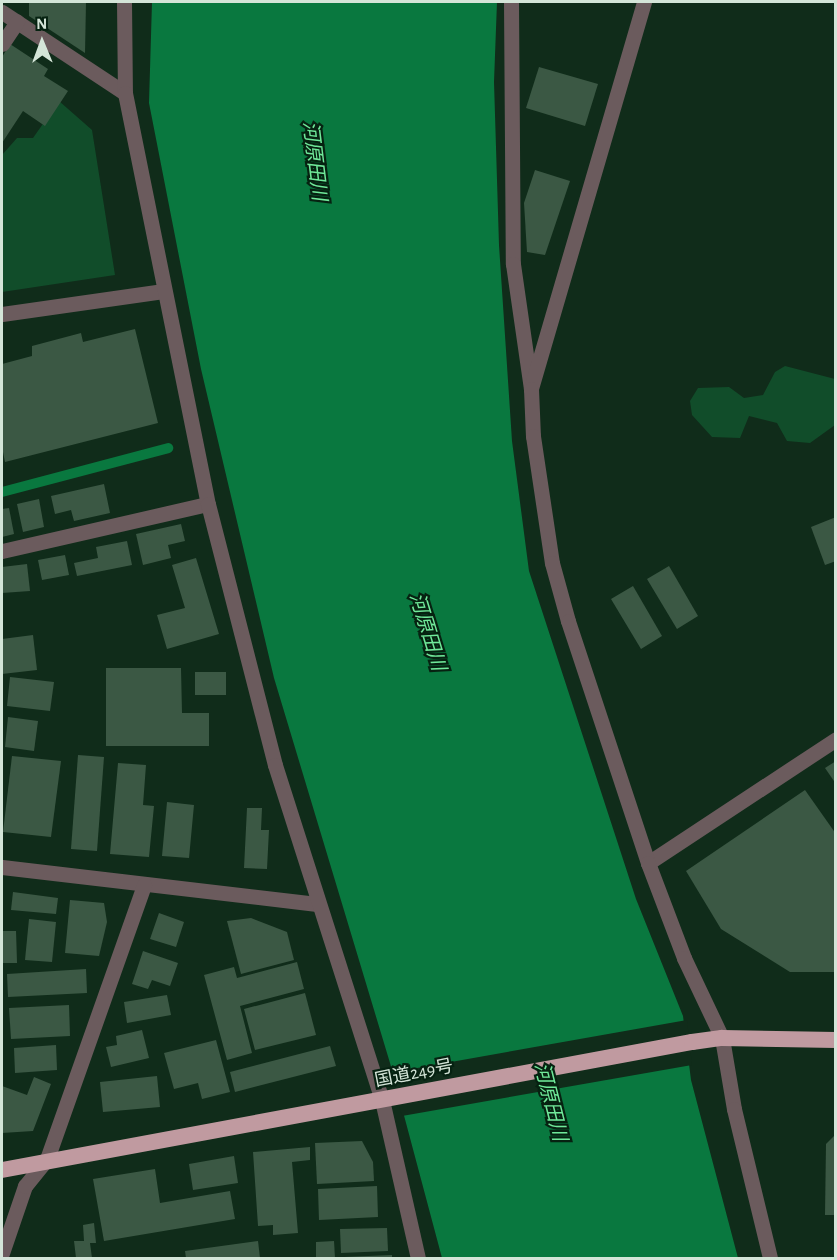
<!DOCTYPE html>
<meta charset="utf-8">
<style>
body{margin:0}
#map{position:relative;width:837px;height:1260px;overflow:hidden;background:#102c1a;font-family:"Alegreya Sans","Noto Sans JP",sans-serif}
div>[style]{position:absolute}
.green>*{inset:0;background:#114d2a}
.water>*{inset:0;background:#09783f}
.pier>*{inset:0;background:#102c1a}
.stream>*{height:10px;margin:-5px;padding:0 5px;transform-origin:5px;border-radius:5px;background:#09783f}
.building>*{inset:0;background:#3b5844}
.minor>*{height:15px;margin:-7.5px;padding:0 7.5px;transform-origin:7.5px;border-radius:7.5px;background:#6b5b5d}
.tertiary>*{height:15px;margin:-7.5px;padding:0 7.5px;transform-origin:7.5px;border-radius:7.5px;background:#6b5b5d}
.trunk>*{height:16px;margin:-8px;padding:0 8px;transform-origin:8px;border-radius:8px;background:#c09aa0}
span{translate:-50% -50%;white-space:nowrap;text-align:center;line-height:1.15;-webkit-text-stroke:4.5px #062211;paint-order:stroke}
.street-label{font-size:18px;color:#d4e5d8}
.water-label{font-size:20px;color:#70e99a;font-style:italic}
.frame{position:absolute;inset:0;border:3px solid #d4e5d8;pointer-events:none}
.north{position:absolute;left:12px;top:12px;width:60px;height:60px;-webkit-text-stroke:4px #062211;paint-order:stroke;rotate:359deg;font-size:16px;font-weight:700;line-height:24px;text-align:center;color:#d4e5d8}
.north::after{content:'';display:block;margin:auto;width:21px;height:27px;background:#d4e5d8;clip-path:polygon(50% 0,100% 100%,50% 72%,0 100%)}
</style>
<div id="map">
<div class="green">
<i style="clip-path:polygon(59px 101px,92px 130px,115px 275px,2px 292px,2px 155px,17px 138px,33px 138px)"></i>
<i style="clip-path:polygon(785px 366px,835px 379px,835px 425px,810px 443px,787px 441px,777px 423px,749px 416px,740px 438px,712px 437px,692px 415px,690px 401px,698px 388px,729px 387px,744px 398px,763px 395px,775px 372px)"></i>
</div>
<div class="water">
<i style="clip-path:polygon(152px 2px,497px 2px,494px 82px,499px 245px,512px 441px,529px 571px,636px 899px,683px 1016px,691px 1080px,738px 1258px,442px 1258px,390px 1063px,274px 678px,201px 369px,149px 103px)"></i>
</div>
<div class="pier">
<i style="clip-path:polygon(687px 1020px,692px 1065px,402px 1116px,389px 1073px)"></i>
</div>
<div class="stream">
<i style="left:2px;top:492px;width:172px;rotate:-14.8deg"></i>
</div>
<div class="building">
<i style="clip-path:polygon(29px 2px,86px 2px,85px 53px,29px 16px)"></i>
<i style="clip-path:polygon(10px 44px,48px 69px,44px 76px,68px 91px,45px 126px,23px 111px,2px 143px,2px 57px)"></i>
<i style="clip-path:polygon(539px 67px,598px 84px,585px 126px,526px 108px)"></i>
<i style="clip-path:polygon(535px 170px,570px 181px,545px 255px,527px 252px,524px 203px)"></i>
<i style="clip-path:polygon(135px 329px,158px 423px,5px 462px,2px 447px,2px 364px,32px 356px,32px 346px,81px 333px,83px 342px)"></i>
<i style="clip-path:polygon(104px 484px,110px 513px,74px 521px,71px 510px,55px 514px,51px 496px)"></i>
<i style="clip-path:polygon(39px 499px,44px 527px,23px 532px,17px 504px)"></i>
<i style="clip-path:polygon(9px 508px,14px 534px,2px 537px,2px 509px)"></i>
<i style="clip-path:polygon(836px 517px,836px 561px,825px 565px,811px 527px)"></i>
<i style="clip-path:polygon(181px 524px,185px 541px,168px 545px,171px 558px,143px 565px,136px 534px)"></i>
<i style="clip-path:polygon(127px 541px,132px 565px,77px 576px,74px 563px,98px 558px,96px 547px)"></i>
<i style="clip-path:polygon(65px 555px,69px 575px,42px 580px,38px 560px)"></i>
<i style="clip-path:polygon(196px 558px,219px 634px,167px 649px,157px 615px,185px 608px,172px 565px)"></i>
<i style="clip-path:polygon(27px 564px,30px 591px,2px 593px,2px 567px)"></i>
<i style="clip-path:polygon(669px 566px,698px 616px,677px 629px,647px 579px)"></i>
<i style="clip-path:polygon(633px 586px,662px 636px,641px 649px,611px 599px)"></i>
<i style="clip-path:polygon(33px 635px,37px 670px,2px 674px,2px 639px)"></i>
<i style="clip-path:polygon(106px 668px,181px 668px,182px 713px,209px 713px,209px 746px,106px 746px)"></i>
<i style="clip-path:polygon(195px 672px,226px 672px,226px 695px,195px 695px)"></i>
<i style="clip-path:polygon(10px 677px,54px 682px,50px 711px,7px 706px)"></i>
<i style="clip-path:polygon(8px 717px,38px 721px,34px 751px,5px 747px)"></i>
<i style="clip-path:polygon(78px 755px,104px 757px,97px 851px,71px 849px)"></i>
<i style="clip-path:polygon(12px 756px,61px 761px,51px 837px,3px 832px)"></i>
<i style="clip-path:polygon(836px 761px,836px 784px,825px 768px)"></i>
<i style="clip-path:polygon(118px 763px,146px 765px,143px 805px,154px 806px,149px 857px,110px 854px)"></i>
<i style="clip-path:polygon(805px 790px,836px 834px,836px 972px,790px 972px,721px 929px,686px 871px)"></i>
<i style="clip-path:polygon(167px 802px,194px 805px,189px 858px,162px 856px)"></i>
<i style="clip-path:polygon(247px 808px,262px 808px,261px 830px,269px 830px,267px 869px,244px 868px)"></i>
<i style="clip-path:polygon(13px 892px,58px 898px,56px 914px,11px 910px)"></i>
<i style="clip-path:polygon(70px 900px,104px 903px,107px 922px,99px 956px,65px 953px)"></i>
<i style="clip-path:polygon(159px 913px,184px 922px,176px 947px,150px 939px)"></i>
<i style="clip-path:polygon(251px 918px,287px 932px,294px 960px,241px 974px,227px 921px)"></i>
<i style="clip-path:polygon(29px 919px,56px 922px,52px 962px,25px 960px)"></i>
<i style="clip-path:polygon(2px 931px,16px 931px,17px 963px,2px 963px)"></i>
<i style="clip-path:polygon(143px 951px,178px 963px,170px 986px,152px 980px,148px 989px,132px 984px)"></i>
<i style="clip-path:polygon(297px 962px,304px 989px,240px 1006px,252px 1053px,227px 1060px,204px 975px,234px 967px,237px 978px)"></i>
<i style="clip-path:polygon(86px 969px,87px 993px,8px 997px,7px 974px)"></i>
<i style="clip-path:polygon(305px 993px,316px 1035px,255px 1050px,244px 1009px)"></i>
<i style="clip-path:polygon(167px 995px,171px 1015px,127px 1023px,124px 1002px)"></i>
<i style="clip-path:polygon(69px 1005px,70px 1036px,11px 1039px,9px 1008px)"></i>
<i style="clip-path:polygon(142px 1030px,149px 1058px,111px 1067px,106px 1047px,117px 1045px,116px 1036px)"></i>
<i style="clip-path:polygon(216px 1040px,230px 1092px,202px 1099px,198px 1083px,174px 1089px,164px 1053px)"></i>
<i style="clip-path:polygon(56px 1045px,57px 1070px,15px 1073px,14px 1048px)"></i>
<i style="clip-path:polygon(330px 1046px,336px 1066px,235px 1092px,230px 1072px)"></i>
<i style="clip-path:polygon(157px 1076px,160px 1107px,103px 1112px,100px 1082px)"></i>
<i style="clip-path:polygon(34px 1077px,51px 1084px,33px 1131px,2px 1133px,2px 1086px,27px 1095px)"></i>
<i style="clip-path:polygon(836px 1134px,836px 1215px,825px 1215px,826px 1144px)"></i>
<i style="clip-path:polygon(362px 1141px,373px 1162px,374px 1181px,317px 1184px,315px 1143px)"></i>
<i style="clip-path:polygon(310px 1147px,310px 1160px,292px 1162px,298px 1233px,273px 1235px,273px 1225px,258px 1226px,253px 1152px)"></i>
<i style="clip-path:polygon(234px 1156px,238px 1183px,193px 1190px,189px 1164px)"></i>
<i style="clip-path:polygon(155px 1169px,160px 1203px,230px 1191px,235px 1219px,104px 1241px,93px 1179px)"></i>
<i style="clip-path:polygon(377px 1186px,378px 1217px,319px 1220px,318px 1189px)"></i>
<i style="clip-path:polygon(94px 1223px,96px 1243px,90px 1243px,92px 1258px,76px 1258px,74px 1241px,84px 1241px,83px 1225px)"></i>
<i style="clip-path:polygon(387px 1228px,388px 1251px,341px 1253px,340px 1229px)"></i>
<i style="clip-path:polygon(258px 1241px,260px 1258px,186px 1258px,185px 1251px)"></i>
<i style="clip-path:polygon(334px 1241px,335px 1258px,316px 1258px,316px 1242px)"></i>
<i style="clip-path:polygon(392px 1255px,392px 1258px,344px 1258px,344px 1257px)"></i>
</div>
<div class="minor">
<i style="left:511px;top:2px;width:262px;rotate:89.6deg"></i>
<i style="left:513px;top:264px;width:126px;rotate:81.8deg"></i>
<i style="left:2px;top:12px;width:147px;rotate:33.4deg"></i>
<i style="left:2px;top:44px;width:27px;rotate:-56deg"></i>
<i style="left:2px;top:314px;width:163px;rotate:-8.1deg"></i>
<i style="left:2px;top:551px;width:211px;rotate:-12.9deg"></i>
<i style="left:648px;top:863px;width:225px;rotate:-33.4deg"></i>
<i style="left:2px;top:867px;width:317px;rotate:6.7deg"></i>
<i style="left:382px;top:1100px;width:162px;rotate:77.2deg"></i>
<i style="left:2px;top:1253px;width:71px;rotate:-71.1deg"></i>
<i style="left:25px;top:1186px;width:35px;rotate:-51deg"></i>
<i style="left:47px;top:1159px;width:291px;rotate:-70.5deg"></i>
</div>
<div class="tertiary">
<i style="left:124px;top:2px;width:91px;rotate:89.4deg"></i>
<i style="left:125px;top:93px;width:419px;rotate:78.6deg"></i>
<i style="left:208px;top:504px;width:269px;rotate:75.6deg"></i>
<i style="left:275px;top:765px;width:352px;rotate:72.3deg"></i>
<i style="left:644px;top:2px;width:403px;rotate:106.3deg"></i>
<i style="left:531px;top:389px;width:47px;rotate:87.6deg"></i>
<i style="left:533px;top:436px;width:128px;rotate:81.5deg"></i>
<i style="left:552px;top:563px;width:60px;rotate:74.6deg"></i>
<i style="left:568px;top:621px;width:255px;rotate:71.7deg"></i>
<i style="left:648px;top:863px;width:102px;rotate:69.2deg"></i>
<i style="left:684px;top:958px;width:89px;rotate:64.6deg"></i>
<i style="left:722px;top:1038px;width:72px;rotate:80.4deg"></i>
<i style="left:734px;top:1109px;width:153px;rotate:76.4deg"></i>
</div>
<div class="trunk">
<i style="left:2px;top:1170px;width:702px;rotate:-10.51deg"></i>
<i style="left:692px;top:1042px;width:30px;rotate:-8deg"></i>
<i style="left:722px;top:1038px;width:114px;rotate:1deg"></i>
</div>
<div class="street-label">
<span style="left:414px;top:1074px;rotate:-11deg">国道249号</span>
</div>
<div class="water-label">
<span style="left:314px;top:161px;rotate:83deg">河原田川</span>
<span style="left:427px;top:632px;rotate:73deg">河原田川</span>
<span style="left:550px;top:1102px;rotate:76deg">河原田川</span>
</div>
<div class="frame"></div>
<div class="north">N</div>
</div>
